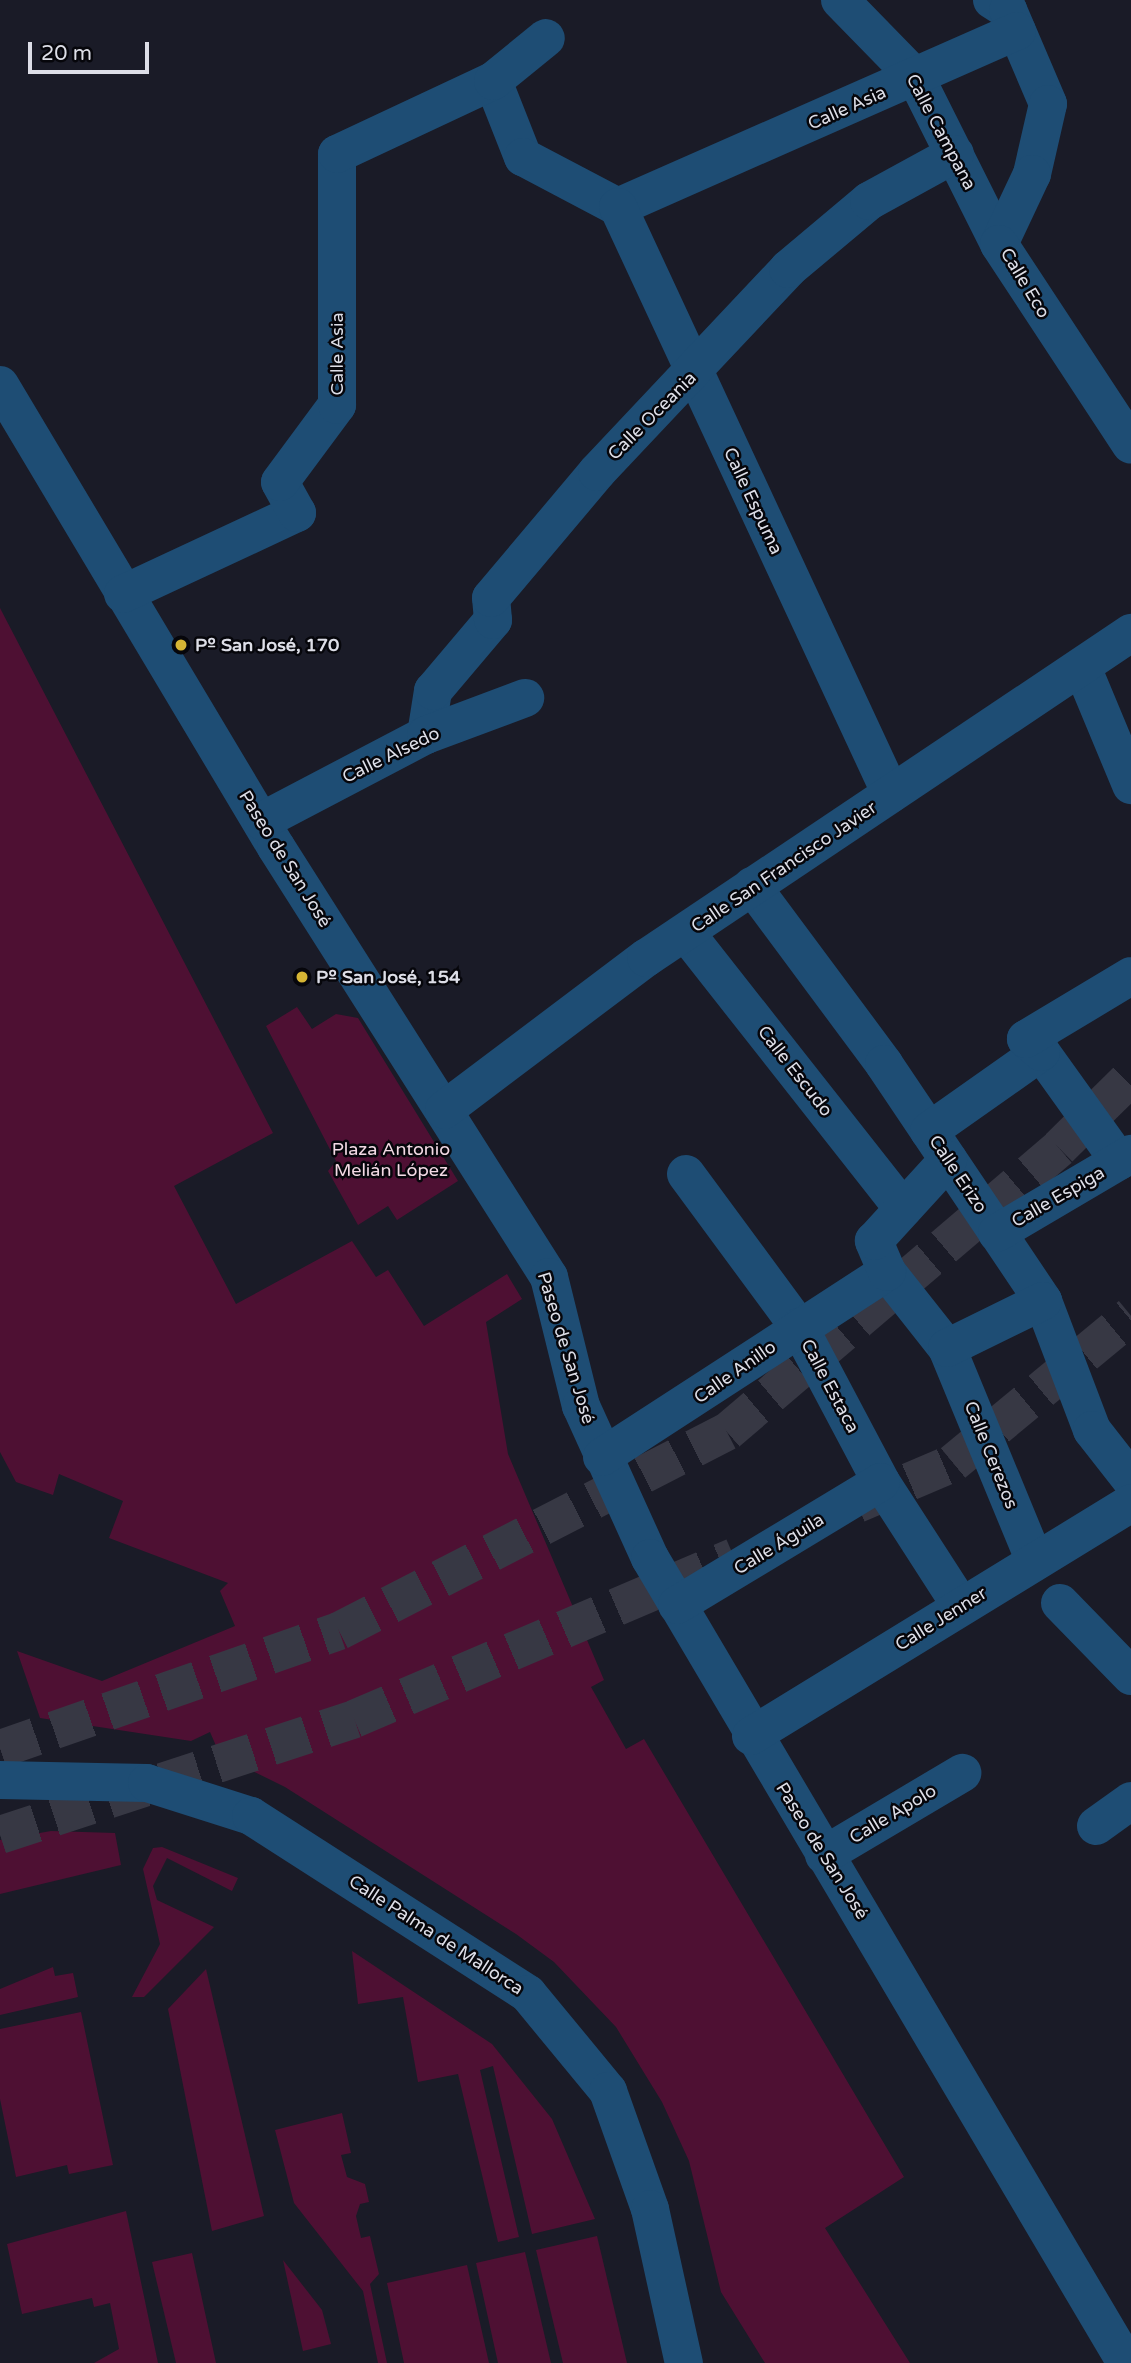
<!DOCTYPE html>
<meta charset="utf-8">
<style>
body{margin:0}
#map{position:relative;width:1131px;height:2363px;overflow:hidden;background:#1a1b27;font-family:"Varela Round",sans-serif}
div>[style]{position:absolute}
.green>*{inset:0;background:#4e1033}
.highway-tunnel>*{height:38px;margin-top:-19px;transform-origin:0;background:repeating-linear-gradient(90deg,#373844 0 38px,transparent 0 57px)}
.minor>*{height:38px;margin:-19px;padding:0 19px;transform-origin:19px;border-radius:19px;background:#1e4d74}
.dots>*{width:19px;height:19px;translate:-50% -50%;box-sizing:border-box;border:4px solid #06060b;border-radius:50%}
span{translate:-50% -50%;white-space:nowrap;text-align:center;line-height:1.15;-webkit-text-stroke:5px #06060b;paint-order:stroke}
.street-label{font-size:18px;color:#dddee7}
.poi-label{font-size:18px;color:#dddee7;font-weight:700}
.left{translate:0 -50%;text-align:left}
.park-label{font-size:18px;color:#f3d9e4}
.scale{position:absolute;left:28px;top:42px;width:121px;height:32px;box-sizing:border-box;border:4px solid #dddee7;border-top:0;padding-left:9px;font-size:21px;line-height:24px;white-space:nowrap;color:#dddee7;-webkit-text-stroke:5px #06060b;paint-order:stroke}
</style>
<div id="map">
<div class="green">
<i style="clip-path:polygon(0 608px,273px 1133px,174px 1186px,236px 1304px,352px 1241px,376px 1277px,388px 1270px,424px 1326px,507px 1274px,522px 1299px,486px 1322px,508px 1454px,604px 1680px,591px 1687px,626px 1749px,644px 1739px,904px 2177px,825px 2228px,910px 2363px,765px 2363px,721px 2292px,689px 2161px,662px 2102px,616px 2027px,554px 1962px,516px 1934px,285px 1787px,220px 1755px,210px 1732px,191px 1741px,40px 1718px,17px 1651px,102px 1681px,235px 1626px,220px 1591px,228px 1583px,109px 1538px,123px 1501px,59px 1474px,53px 1495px,16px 1482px,0 1452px)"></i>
<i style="clip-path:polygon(297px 1007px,312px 1029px,336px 1014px,358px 1018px,458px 1181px,397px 1220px,388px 1206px,358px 1225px,328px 1171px,336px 1161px,266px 1026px)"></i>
<i style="clip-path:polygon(51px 1831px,115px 1833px,121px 1865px,0 1894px,0 1840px)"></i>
<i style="clip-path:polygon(162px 1847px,238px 1878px,232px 1891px,167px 1858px,153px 1886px,157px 1900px,214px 1927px,144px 1997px,132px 1997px,160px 1944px,143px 1869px,153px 1848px)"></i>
<i style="clip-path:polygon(352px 1951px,492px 2044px,552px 2119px,595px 2219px,532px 2234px,493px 2066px,480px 2070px,519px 2237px,498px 2242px,458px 2074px,418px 2082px,403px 1997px,358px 2004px)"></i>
<i style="clip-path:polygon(53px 1967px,55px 1976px,73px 1973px,78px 1997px,0 2015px,0 1989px)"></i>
<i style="clip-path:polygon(206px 1969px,264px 2216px,212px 2231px,168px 2009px)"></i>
<i style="clip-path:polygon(81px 2012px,113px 2165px,69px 2174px,67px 2165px,16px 2177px,0 2099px,0 2029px)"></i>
<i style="clip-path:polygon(342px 2113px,351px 2153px,341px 2155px,347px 2177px,365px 2184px,369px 2202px,360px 2204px,356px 2216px,361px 2238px,370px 2236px,379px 2274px,370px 2284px,387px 2363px,378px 2363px,363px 2291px,294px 2203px,275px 2130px)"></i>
<i style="clip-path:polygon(126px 2211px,158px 2363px,94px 2363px,119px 2349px,110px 2303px,94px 2307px,92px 2298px,22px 2314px,7px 2244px)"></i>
<i style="clip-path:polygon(597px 2236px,627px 2363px,563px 2363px,536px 2250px)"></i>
<i style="clip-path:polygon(525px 2252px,551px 2363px,498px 2363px,476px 2263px)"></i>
<i style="clip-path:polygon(192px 2253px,216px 2363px,176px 2363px,152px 2262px)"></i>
<i style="clip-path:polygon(283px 2260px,322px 2310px,331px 2344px,303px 2351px)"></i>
<i style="clip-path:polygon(467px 2265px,489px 2363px,404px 2363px,387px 2283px)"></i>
</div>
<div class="highway-tunnel">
<i style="left:857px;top:1504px;width:104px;rotate:-23.1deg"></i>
<i style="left:953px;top:1463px;width:231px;rotate:-39.6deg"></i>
<i style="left:0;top:1749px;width:359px;rotate:-19.2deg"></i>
<i style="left:339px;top:1631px;width:436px;rotate:-27.2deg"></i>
<i style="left:727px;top:1432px;width:437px;rotate:-40.5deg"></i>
<i style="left:1059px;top:1148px;width:101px;rotate:-44.6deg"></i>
<i style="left:0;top:1835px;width:373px;rotate:-18.1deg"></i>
<i style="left:354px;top:1719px;width:413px;rotate:-23.1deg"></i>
</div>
<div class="minor">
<i style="left:840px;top:0;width:109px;rotate:45.7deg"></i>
<i style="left:916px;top:78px;width:186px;rotate:63.4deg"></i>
<i style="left:992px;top:0;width:19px;rotate:32deg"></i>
<i style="left:1008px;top:10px;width:102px;rotate:66.9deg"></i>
<i style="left:1048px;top:104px;width:72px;rotate:102.9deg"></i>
<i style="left:1032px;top:174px;width:77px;rotate:115.2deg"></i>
<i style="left:999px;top:244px;width:240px;rotate:56.7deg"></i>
<i style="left:493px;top:81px;width:82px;rotate:68.5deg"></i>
<i style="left:523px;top:157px;width:107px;rotate:27.8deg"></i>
<i style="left:618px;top:207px;width:436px;rotate:-23.8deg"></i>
<i style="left:618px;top:207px;width:647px;rotate:65.06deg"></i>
<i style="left:0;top:385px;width:538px;rotate:59.15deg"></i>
<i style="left:276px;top:847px;width:509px;rotate:57.59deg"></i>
<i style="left:549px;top:1277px;width:133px;rotate:76.1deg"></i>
<i style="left:581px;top:1406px;width:167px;rotate:65.6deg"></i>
<i style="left:650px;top:1558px;width:935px;rotate:59.4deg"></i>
<i style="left:123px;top:594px;width:192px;rotate:-25deg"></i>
<i style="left:297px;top:513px;width:35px;rotate:-119deg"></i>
<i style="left:280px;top:482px;width:96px;rotate:-53.5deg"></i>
<i style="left:337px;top:405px;width:251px;rotate:-90deg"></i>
<i style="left:337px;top:154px;width:172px;rotate:-25.1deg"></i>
<i style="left:493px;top:81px;width:68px;rotate:-39.1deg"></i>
<i style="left:1082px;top:667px;width:128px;rotate:67.4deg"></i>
<i style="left:426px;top:735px;width:45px;rotate:-81deg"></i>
<i style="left:433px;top:691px;width:93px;rotate:-49.8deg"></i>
<i style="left:493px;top:620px;width:22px;rotate:-95deg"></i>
<i style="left:491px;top:598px;width:165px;rotate:-49.9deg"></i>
<i style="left:597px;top:472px;width:279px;rotate:-46.7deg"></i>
<i style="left:788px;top:269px;width:106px;rotate:-40deg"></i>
<i style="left:869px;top:201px;width:98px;rotate:-28.7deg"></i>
<i style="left:262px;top:821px;width:185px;rotate:-27.7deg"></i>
<i style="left:426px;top:735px;width:106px;rotate:-20.5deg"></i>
<i style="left:752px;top:886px;width:222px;rotate:53.4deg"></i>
<i style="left:884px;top:1064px;width:285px;rotate:56.1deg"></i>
<i style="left:1043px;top:1301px;width:138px;rotate:69.2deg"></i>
<i style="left:1092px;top:1430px;width:63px;rotate:52deg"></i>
<i style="left:686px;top:933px;width:351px;rotate:51.8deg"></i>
<i style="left:1041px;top:1052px;width:134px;rotate:54.4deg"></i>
<i style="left:444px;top:1110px;width:253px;rotate:-37deg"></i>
<i style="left:646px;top:958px;width:584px;rotate:-33.83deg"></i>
<i style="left:929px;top:1131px;width:137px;rotate:-35.2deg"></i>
<i style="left:1041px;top:1052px;width:20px;rotate:-139deg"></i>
<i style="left:1026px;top:1039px;width:122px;rotate:-31deg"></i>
<i style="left:686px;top:1174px;width:190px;rotate:53.6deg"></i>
<i style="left:799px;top:1327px;width:175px;rotate:62.1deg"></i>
<i style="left:881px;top:1482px;width:148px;rotate:57.2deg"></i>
<i style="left:997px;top:1233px;width:156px;rotate:-30.5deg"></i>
<i style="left:887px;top:1272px;width:97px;rotate:51.7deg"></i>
<i style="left:947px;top:1348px;width:231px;rotate:67.6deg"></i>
<i style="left:947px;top:1348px;width:107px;rotate:-26.1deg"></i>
<i style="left:602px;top:1457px;width:340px;rotate:-33deg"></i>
<i style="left:887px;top:1272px;width:34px;rotate:-113deg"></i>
<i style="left:874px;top:1241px;width:110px;rotate:-47.6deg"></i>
<i style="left:1060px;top:1603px;width:102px;rotate:45.8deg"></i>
<i style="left:677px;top:1605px;width:238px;rotate:-31.1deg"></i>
<i style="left:751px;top:1736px;width:446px;rotate:-31.5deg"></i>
<i style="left:0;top:1780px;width:147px;rotate:1.2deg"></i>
<i style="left:147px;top:1783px;width:109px;rotate:17.6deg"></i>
<i style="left:251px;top:1816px;width:329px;rotate:32.7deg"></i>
<i style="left:528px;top:1994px;width:126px;rotate:50.5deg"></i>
<i style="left:608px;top:2091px;width:125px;rotate:70.4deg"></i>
<i style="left:650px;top:2209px;width:158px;rotate:77.6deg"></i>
<i style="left:1096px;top:1826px;width:43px;rotate:-35.5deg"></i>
<i style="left:824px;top:1855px;width:161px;rotate:-30.7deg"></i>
</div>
<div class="dots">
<i style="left:181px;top:645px;background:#d6b534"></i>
<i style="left:302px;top:977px;background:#d6b534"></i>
</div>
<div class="street-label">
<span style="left:847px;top:108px;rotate:-24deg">Calle Asia</span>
<span style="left:941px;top:132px;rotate:62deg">Calle Campana</span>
<span style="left:1025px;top:283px;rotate:59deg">Calle Eco</span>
<span style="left:337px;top:354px;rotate:-90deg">Calle Asia</span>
<span style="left:652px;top:416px;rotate:-45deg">Calle Oceania</span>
<span style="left:753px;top:501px;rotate:65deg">Calle Espuma</span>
<span style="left:391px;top:755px;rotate:-26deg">Calle Alsedo</span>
<span style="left:285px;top:859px;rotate:58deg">Paseo de San José</span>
<span style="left:784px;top:867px;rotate:-34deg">Calle San Francisco Javier</span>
<span style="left:795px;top:1071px;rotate:52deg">Calle Escudo</span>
<span style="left:958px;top:1174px;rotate:56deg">Calle Erizo</span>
<span style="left:1058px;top:1197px;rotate:-30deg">Calle Espiga</span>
<span style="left:566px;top:1348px;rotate:73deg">Paseo de San José</span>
<span style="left:735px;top:1372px;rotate:-35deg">Calle Anillo</span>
<span style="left:830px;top:1386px;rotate:62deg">Calle Estaca</span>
<span style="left:991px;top:1455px;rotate:68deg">Calle Cerezos</span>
<span style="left:779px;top:1544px;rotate:-31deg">Calle Águila</span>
<span style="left:941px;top:1619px;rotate:-32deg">Calle Jenner</span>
<span style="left:893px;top:1814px;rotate:-31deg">Calle Apolo</span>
<span style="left:822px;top:1851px;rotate:58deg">Paseo de San José</span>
<span style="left:436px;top:1935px;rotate:33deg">Calle Palma de Mallorca</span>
</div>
<div class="poi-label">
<span class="left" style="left:195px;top:645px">Pº San José, 170</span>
<span class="left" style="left:316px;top:977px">Pº San José, 154</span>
</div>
<div class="park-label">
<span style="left:391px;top:1160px">Plaza Antonio<br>Melián López</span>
</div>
<div class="scale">20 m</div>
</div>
